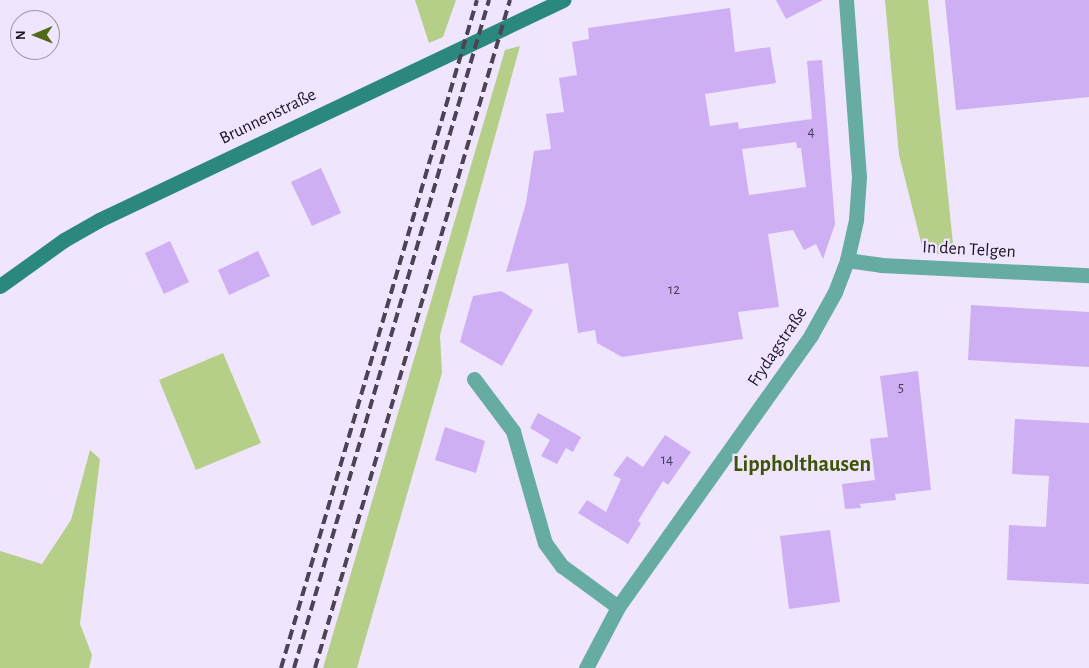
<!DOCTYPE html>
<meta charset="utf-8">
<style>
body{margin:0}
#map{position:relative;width:1089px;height:668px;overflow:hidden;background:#efe5fd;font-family:"Alegreya Sans",sans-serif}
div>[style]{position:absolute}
.green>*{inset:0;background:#b5cf89}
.building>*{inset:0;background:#ceaff4}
.street>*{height:15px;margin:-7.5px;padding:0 7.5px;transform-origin:7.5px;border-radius:7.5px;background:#66aca3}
.secondary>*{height:15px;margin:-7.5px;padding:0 7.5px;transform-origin:7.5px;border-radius:7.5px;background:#2a887f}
.rail>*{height:4px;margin-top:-2px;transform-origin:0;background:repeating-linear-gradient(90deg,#4c4455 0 10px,transparent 0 15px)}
span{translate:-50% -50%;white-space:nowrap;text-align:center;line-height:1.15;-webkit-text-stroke:4.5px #efe5fd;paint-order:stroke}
.number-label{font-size:15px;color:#4a3d59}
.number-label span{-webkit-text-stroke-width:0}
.street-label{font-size:18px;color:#1e1725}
.district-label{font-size:22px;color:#3d5305;font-weight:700}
.north{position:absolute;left:10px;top:10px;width:50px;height:50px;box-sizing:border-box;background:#efe5fd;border:1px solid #9b93a7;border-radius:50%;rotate:269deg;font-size:14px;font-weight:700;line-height:20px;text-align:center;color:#1e1725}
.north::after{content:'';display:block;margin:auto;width:18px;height:22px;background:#516919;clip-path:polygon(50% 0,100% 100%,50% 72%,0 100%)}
</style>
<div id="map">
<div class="green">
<i style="clip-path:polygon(415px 0,456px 0,443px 37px,429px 43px)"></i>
<i style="clip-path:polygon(885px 0,928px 0,954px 254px,924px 254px,899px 155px)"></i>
<i style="clip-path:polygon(520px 46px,440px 335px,442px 373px,357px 668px,323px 668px,505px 50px)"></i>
<i style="clip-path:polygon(223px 353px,261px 443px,196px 470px,159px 380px)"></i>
<i style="clip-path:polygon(90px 450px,100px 459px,80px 624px,92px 655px,89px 668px,0 668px,0 551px,42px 564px,71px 520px)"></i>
</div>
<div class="building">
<i style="clip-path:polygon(776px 0,823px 0,786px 19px)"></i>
<i style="clip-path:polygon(945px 0,1089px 0,1089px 97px,956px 110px)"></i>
<i style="clip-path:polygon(evenodd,730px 8px,735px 52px,770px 47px,776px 83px,705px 94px,710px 126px,738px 122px,739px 129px,812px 119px,807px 61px,822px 60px,835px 224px,823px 259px,816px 244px,804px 250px,793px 230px,768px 234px,779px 307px,738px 312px,743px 339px,622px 357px,597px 343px,595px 330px,578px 333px,568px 263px,506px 272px,526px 203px,534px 151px,551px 149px,546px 114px,564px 112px,559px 78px,577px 75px,572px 42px,589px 39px,588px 28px,730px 8px,796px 142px,797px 148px,801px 148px,806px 187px,749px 195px,742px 149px,796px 142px)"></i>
<i style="clip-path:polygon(321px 168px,341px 213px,312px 226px,291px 182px)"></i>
<i style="clip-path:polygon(170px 241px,189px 282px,164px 294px,145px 253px)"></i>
<i style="clip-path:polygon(258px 251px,270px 276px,229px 295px,218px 270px)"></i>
<i style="clip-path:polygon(501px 291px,533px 310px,502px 366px,460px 342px,473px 296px)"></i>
<i style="clip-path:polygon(971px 305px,1089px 312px,1089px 367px,968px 360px)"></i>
<i style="clip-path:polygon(918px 371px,931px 490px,895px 494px,896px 500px,860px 504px,861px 508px,845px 509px,842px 484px,875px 480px,870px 439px,888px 437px,880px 376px)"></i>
<i style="clip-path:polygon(538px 413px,581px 437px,573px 452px,566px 448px,557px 464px,541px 456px,550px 440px,530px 428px)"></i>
<i style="clip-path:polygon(1015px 419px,1089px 423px,1089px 584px,1007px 580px,1009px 525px,1046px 527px,1049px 476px,1012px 474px)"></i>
<i style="clip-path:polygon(445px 427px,485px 441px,476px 473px,435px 460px)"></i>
<i style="clip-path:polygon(665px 435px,691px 452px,668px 485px,663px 481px,638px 521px,641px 523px,628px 544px,578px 513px,587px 500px,606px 512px,621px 479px,613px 475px,627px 456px,643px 467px)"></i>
<i style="clip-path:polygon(830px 530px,840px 602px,789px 609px,780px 536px)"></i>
</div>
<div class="street">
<i style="left:847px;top:260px;width:34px;rotate:8deg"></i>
<i style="left:881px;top:265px;width:208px;rotate:2.8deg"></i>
<i style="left:474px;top:379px;width:65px;rotate:53.1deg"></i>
<i style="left:513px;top:431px;width:116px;rotate:74.1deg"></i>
<i style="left:545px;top:543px;width:29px;rotate:54deg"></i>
<i style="left:562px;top:566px;width:69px;rotate:36.2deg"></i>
<i style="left:586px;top:668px;width:69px;rotate:-62.3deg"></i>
<i style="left:618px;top:607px;width:334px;rotate:-54.6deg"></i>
<i style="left:811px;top:335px;width:49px;rotate:-60.8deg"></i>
<i style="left:835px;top:292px;width:34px;rotate:-69deg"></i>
<i style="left:847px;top:260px;width:41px;rotate:-77.3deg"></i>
<i style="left:856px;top:220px;width:43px;rotate:-86deg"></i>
<i style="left:859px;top:177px;width:177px;rotate:-94.2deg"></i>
</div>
<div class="secondary">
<i style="left:0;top:286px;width:79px;rotate:-35.7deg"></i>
<i style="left:64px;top:240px;width:40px;rotate:-29.7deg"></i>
<i style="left:99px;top:220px;width:514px;rotate:-25.37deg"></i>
</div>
<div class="rail">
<i style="left:281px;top:668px;width:696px;rotate:-73.65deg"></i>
<i style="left:294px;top:668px;width:696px;rotate:-73.73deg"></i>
<i style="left:315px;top:668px;width:696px;rotate:-73.73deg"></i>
</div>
<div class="number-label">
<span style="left:811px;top:132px">4</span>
<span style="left:674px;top:290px">12</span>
<span style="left:901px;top:388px">5</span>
<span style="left:667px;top:460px">14</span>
</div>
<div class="street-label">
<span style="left:268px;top:117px;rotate:-26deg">Brunnenstraße</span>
<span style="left:969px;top:250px;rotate:3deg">In den Telgen</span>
<span style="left:778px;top:347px;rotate:-56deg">Frydagstraße</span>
</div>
<div class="district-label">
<span style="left:802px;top:465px">Lippholthausen</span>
</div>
<div class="north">N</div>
</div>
